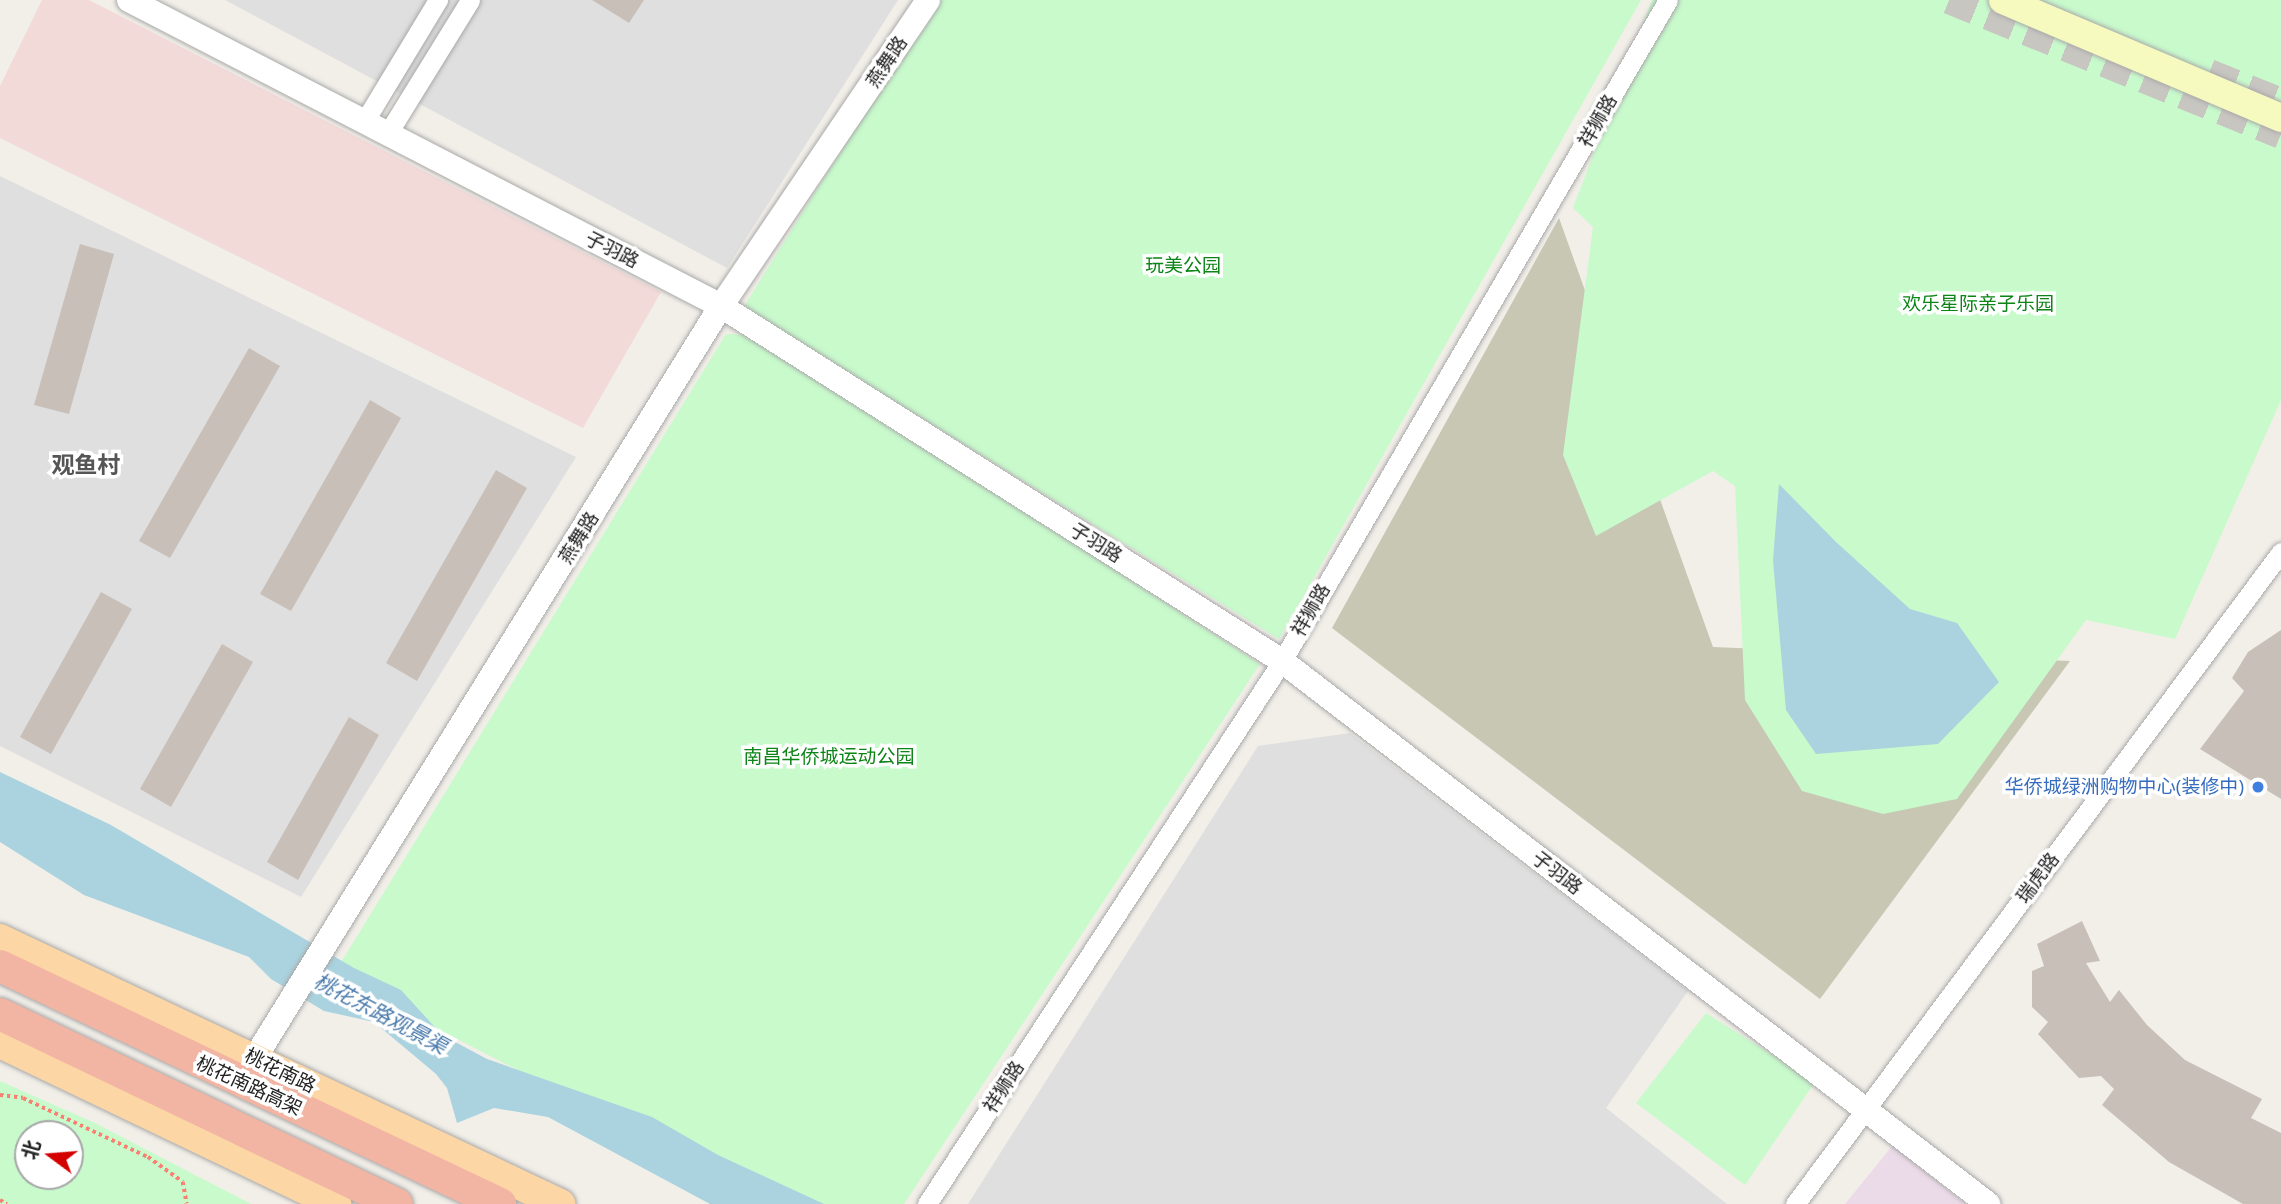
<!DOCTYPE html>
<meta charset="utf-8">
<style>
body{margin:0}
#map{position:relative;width:2281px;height:1204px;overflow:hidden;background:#f2efe9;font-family:"Open Sans","Noto Sans SC",sans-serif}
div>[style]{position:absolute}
.residential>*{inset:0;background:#e0dfdf}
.commercial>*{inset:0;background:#f2dad9}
.industrial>*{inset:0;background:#ebdbe8}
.construction>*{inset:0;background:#c7c7b4}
.park>*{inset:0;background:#c8facc}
.water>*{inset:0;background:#aad3df}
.building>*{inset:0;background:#c7bfb8}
.secondary-tunnel>*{height:28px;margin-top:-14px;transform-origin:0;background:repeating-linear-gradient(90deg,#c8c6c1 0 28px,transparent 0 42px)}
.path>*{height:3.5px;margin-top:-1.75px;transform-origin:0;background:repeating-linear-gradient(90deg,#fa8072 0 3.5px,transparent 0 7px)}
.roads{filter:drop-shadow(0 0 2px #a9a9a9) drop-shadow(0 0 2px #a9a9a9)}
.minor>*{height:19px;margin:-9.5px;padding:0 9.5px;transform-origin:9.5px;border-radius:9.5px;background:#fff}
.tertiary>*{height:24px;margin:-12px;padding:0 12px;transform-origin:12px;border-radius:12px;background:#fff}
.secondary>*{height:28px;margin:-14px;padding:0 14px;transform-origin:14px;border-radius:14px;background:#f7fabf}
.primary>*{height:30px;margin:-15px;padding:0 15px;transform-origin:15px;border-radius:15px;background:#fcd6a4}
.trunk>*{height:32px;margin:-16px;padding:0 16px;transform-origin:16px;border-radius:16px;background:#f2b4a3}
.dots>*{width:19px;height:19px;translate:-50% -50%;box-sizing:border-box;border:4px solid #fff;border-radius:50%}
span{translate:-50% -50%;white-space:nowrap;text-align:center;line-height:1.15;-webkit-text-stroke:7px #fff;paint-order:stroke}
.street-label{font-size:19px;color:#222}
.park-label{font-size:19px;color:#0c8416}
.shop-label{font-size:19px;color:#366cbe}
.right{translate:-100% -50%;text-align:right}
.water-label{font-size:21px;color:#4a7aab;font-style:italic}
.quarter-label{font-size:23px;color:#555;font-weight:700}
.north{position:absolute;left:14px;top:1120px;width:70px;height:70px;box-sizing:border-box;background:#fff;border:2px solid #a7a7a7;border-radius:50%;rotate:286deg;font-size:19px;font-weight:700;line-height:28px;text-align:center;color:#222}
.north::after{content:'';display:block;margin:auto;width:24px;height:32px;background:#d40000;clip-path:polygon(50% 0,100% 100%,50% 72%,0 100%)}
</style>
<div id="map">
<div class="residential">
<i style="clip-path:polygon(225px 0,898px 0,727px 268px)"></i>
<i style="clip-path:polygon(0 176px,576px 457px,301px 897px,0 746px)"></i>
<i style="clip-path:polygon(1350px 733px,1688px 991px,1606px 1108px,1727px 1204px,968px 1204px,1258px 746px)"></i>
</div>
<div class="commercial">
<i style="clip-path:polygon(42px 0,89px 0,661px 292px,583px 428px,0 138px,0 86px)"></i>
</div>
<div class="industrial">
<i style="clip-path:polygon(1893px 1145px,1965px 1204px,1845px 1204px)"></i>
</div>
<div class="construction">
<i style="clip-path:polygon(1559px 218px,1713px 647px,2070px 661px,1820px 999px,1332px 628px)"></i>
</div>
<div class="park">
<i style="clip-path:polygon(935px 0,1641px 0,1279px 639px,743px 308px)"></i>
<i style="clip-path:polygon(1652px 0,2281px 0,2281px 400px,2175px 639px,2086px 620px,1957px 799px,1883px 814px,1802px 791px,1745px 700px,1735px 486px,1713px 471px,1596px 536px,1563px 455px,1593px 227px,1573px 208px)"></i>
<i style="clip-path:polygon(726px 334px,752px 335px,1260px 664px,904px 1204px,778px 1204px,395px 1007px,337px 969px)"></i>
<i style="clip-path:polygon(1706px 1013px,1815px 1082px,1745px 1185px,1636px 1103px)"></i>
<i style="clip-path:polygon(evenodd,0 1081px,95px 1123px,251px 1204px,0 1204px,0 1081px,28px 1134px,70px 1134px,70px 1176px,28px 1176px,28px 1134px)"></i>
</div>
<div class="water">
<i style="clip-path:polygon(1779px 484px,1836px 542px,1910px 609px,1957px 623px,1999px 682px,1938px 744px,1816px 754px,1786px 710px,1773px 560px)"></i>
<i style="clip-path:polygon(0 772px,111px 825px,354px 968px,401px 990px,442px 1035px,487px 1059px,652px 1117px,718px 1155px,824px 1204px,710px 1204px,548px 1117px,494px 1108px,457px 1123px,447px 1088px,436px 1074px,374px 1022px,324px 1011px,271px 979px,249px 957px,84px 895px,0 842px)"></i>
</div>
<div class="building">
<i style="clip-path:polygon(592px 0,644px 0,629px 23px)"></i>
<i style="clip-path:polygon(80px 244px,114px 254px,69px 414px,34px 405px)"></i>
<i style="clip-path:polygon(249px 348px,280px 366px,170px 558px,139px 541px)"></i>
<i style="clip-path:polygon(370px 400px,401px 418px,291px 611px,260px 594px)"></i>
<i style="clip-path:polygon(496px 470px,527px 488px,417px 681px,386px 663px)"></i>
<i style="clip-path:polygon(101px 592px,132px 609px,51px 754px,20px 737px)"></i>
<i style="clip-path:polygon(2281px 630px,2281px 799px,2200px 749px,2244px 691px,2232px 678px,2248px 652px)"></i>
<i style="clip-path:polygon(222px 644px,253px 662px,171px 807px,140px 789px)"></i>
<i style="clip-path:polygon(349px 717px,379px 735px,298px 880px,267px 862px)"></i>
<i style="clip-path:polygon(2082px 921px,2100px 961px,2086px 963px,2110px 1002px,2119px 990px,2147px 1025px,2185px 1060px,2262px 1099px,2251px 1118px,2281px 1133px,2281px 1204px,2243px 1204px,2169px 1162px,2102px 1105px,2114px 1089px,2101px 1076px,2079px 1078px,2038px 1034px,2048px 1022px,2032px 1007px,2032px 971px,2044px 966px,2037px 944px)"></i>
</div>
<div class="secondary-tunnel">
<i style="left:1949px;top:0;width:358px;rotate:22.1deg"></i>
<i style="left:2209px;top:73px;width:78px;rotate:21.9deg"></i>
</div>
<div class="path">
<i style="left:0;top:1095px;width:23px;rotate:7deg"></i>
<i style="left:23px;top:1098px;width:138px;rotate:25.3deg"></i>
<i style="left:148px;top:1157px;width:43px;rotate:35.5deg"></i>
<i style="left:183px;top:1182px;width:22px;rotate:80deg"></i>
<i style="left:0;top:1200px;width:8px;rotate:30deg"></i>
</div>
<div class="roads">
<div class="minor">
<i style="left:364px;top:122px;width:143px;rotate:-58.8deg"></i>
<i style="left:388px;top:133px;width:156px;rotate:-58.3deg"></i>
<i style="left:927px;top:1204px;width:649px;rotate:-56.82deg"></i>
<i style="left:1282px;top:661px;width:765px;rotate:-59.72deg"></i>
<i style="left:1795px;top:1204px;width:813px;rotate:-53.3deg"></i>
</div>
<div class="tertiary">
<i style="left:129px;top:0;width:666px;rotate:27.33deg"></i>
<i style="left:721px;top:306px;width:664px;rotate:32.33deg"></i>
<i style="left:1282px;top:661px;width:891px;rotate:37.56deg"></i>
<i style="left:245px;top:1074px;width:904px;rotate:-58.21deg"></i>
<i style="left:721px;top:306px;width:369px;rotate:-55.9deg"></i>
</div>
<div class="secondary">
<i style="left:2003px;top:0;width:302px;rotate:23deg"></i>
</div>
<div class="primary">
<i style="left:0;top:939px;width:620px;rotate:25.32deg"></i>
<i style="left:0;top:1043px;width:373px;rotate:25.6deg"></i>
</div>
<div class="trunk">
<i style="left:0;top:966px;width:554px;rotate:25.45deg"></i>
<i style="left:0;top:1014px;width:440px;rotate:25.6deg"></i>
</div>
</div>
<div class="dots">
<i style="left:2258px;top:787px;background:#3f7fe0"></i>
</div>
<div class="street-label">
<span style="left:887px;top:62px;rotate:-56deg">燕舞路</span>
<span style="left:1598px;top:121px;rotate:-60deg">祥狮路</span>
<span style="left:612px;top:250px;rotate:27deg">子羽路</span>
<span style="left:579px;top:538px;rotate:-58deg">燕舞路</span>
<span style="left:1096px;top:543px;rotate:32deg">子羽路</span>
<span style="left:1311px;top:610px;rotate:-60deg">祥狮路</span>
<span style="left:1557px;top:873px;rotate:38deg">子羽路</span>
<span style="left:2038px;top:878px;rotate:-53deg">瑞虎路</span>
<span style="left:280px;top:1071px;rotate:26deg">桃花南路</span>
<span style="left:249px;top:1086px;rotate:25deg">桃花南路高架</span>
<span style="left:1004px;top:1087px;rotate:-57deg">祥狮路</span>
</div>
<div class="park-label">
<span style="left:1183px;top:266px">玩美公园</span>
<span style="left:1978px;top:304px">欢乐星际亲子乐园</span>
<span style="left:829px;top:757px">南昌华侨城运动公园</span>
</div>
<div class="shop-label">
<span class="right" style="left:2244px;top:787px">华侨城绿洲购物中心(装修中)</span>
</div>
<div class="water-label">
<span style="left:381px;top:1013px;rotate:28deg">桃花东路观景渠</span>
</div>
<div class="quarter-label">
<span style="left:86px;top:464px">观鱼村</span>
</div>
<div class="north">北</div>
</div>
